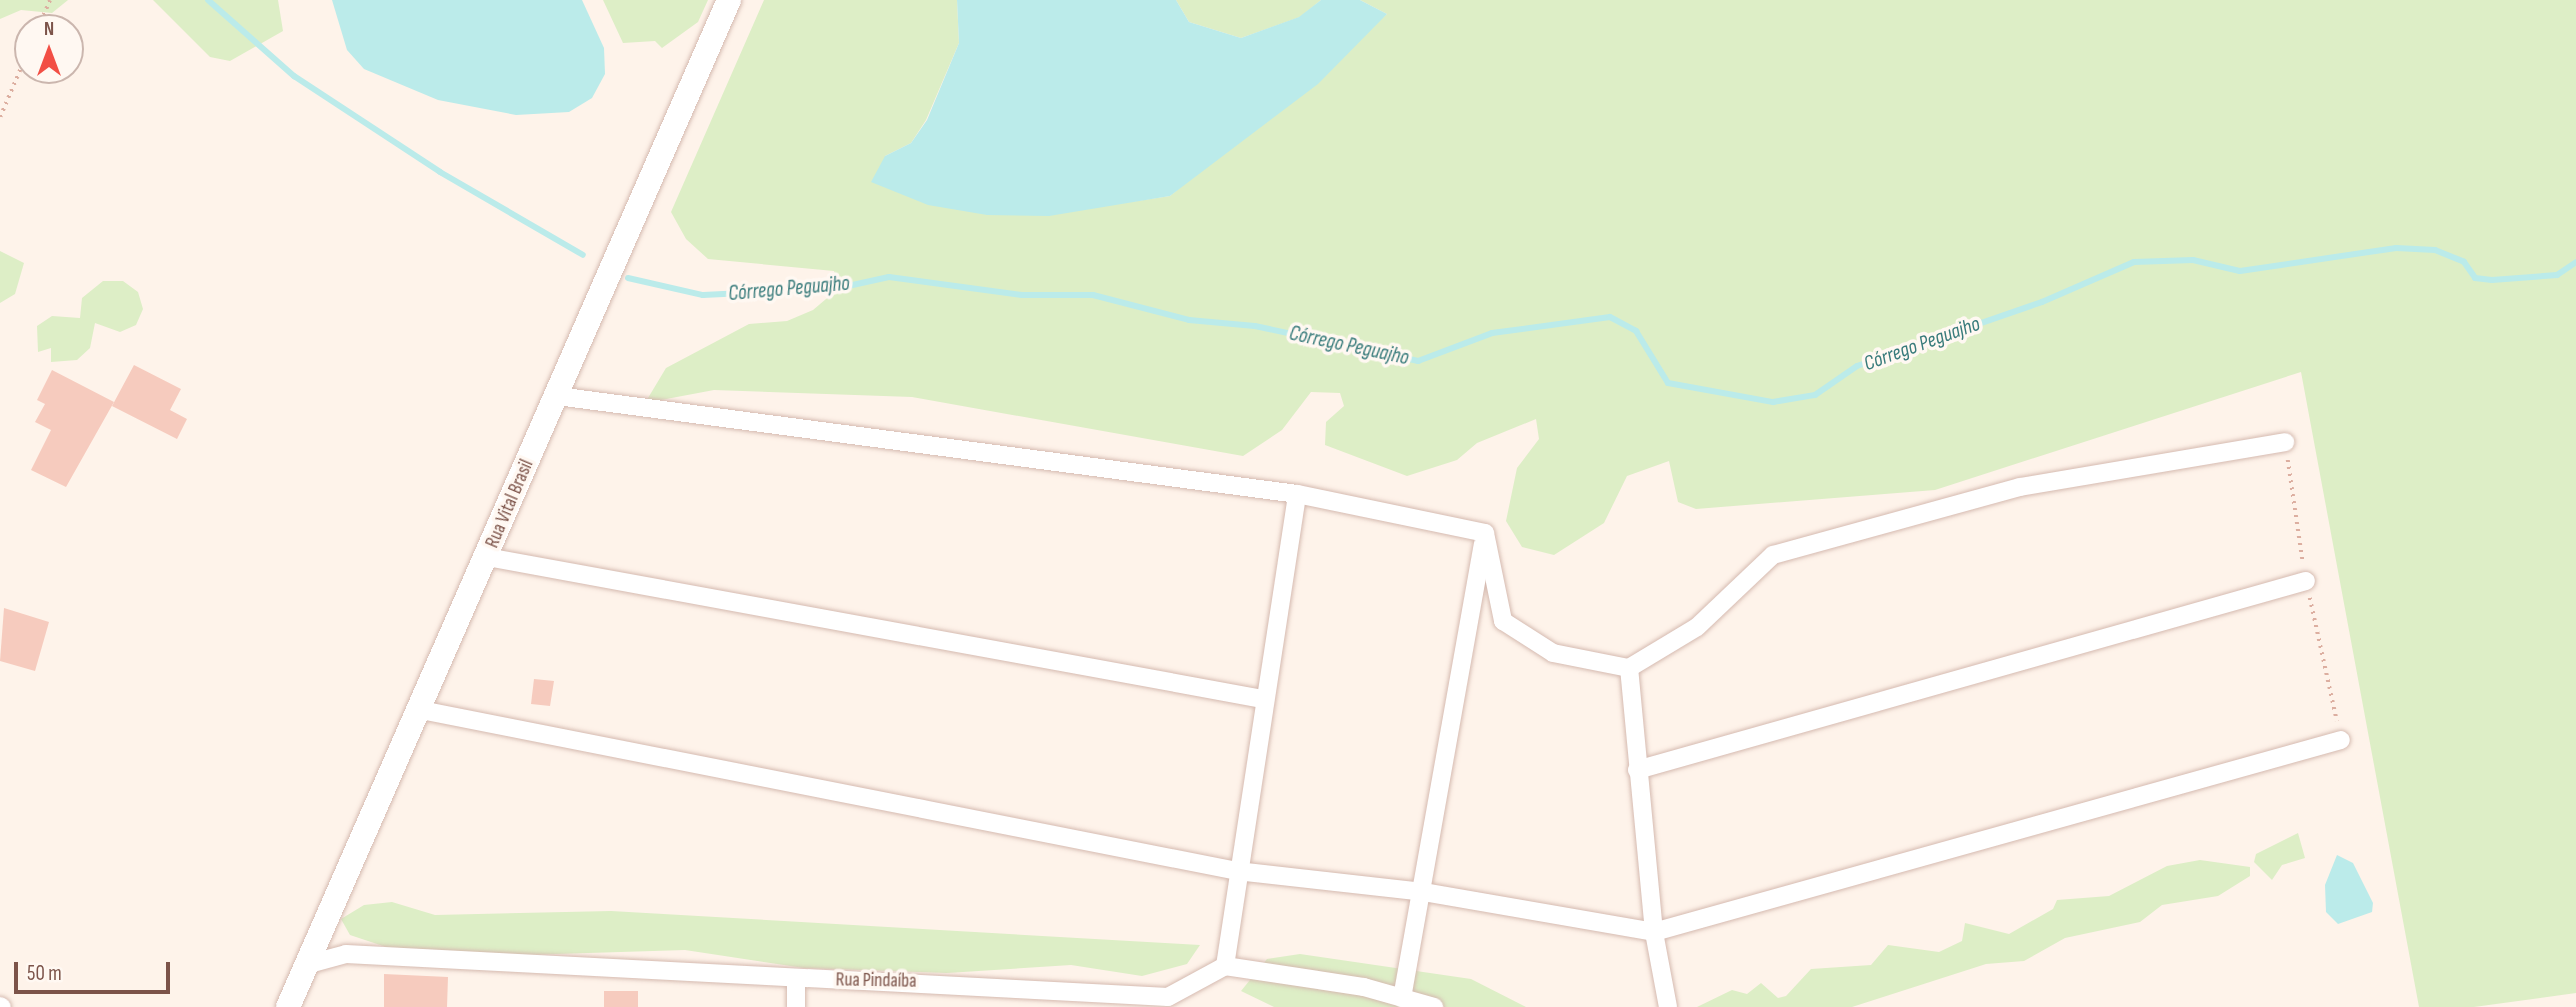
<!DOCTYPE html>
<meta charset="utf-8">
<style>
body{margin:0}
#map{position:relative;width:2576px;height:1007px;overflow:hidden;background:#fef3ea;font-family:"Sofia Sans Condensed",sans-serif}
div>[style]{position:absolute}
.green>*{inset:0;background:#ddeec6}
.water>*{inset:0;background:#bbebea}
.stream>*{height:6px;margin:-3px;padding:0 3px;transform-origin:3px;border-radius:3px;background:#bbebea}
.building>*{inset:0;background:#f6cbbe}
.path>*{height:3.5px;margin-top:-1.75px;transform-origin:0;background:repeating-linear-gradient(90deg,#dcaea0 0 2px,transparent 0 7px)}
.roads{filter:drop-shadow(0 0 2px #d5bab0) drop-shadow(0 0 2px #d5bab0)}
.street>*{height:18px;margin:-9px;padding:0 9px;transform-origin:9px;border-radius:9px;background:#fff}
.secondary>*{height:24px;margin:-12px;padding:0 12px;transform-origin:12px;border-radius:12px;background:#fff}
span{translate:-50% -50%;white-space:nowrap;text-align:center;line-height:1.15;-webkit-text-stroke:7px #fff8f2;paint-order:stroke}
.street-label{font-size:19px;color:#7c5349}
.water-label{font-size:21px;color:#387b7b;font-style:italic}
.north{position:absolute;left:14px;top:14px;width:70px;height:70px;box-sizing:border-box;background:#fff8f2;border:2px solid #cbb6ae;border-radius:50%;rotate:0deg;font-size:19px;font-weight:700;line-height:28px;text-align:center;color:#7c5349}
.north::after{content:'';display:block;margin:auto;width:24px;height:32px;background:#f24f45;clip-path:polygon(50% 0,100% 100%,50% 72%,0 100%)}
.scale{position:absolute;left:14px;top:962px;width:156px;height:32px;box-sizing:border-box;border:4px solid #7c5349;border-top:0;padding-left:9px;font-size:21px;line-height:24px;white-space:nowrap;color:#7c5349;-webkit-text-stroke:5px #fff8f2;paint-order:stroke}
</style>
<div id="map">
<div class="green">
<i style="clip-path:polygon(0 0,68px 0,52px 13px,21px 10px,0 19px)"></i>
<i style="clip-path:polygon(153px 0,278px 0,283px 31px,230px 61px,210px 57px)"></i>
<i style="clip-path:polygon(603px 0,708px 0,698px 22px,662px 48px,655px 41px,623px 43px)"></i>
<i style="clip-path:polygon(764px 0,957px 0,959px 43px,926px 120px,911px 143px,885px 156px,1110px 205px,1170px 196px,1387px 14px,1360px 0,2576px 0,2576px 993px,2474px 1007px,2419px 1007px,2301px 372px,1935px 490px,1696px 509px,1678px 502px,1669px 461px,1627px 476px,1604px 523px,1554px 555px,1522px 547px,1506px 521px,1517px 468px,1539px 439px,1536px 419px,1477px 443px,1457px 460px,1407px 476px,1325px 445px,1326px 422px,1344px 406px,1340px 393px,1311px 392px,1282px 430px,1243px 456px,912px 397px,714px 390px,645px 403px,666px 368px,749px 324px,787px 321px,813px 310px,839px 288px,834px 271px,708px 259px,686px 239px,671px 212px)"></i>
<i style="clip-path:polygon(1176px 0,1321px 0,1300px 17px,1241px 38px,1189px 22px)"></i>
<i style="clip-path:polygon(0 251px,24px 263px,15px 294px,0 303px)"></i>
<i style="clip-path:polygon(103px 281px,123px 281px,138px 292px,143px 309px,136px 325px,120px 332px,95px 323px,90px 348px,77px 360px,51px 362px,51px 348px,38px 352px,37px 326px,52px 316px,80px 318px,82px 298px)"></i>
<i style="clip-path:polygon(2298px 833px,2305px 858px,2282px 865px,2272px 880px,2254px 862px,2256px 854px)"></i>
<i style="clip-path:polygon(2200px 860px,2250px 867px,2250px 876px,2218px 896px,2162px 905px,2140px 922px,2065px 938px,2024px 961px,1986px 964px,1852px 1007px,1697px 1007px,1732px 990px,1747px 994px,1761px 983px,1778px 998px,1786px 996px,1811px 969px,1871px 965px,1888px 945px,1939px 952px,1962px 941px,1965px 923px,2009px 934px,2053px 909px,2057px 900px,2109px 896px,2167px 866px)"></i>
<i style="clip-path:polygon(392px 902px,435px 915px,611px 911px,1200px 945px,1187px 964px,1142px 976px,1071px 965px,947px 973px,804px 968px,685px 950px,489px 956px,395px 950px,350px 935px,341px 919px,364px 905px)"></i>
<i style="clip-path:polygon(1300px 954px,1471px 979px,1526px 1007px,1274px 1007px,1241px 991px,1267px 959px)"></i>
</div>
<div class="water">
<i style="clip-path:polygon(332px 0,582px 0,604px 48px,605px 74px,592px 98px,569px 112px,516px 115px,438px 100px,364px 69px,347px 50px)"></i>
<i style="clip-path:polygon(957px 0,1176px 0,1189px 22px,1241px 38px,1299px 17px,1321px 0,1360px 0,1387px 14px,1318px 84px,1170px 196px,1049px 216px,987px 215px,928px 205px,871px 182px,885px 156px,911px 143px,927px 120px,959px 43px)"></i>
<i style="clip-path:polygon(2337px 855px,2353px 863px,2373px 903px,2372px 912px,2338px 924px,2326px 912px,2325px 885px)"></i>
</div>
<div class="stream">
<i style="left:208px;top:0;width:115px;rotate:41.5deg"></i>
<i style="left:294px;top:76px;width:175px;rotate:33.3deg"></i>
<i style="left:440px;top:172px;width:165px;rotate:30.1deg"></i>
<i style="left:628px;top:278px;width:77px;rotate:12.8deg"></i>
<i style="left:703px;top:295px;width:136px;rotate:-2.9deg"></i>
<i style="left:839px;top:288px;width:51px;rotate:-12.4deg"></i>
<i style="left:889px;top:277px;width:134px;rotate:7.7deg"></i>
<i style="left:1022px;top:295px;width:71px"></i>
<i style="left:1093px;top:295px;width:99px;rotate:14.6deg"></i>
<i style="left:1189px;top:320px;width:66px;rotate:5.2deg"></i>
<i style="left:1255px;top:326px;width:167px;rotate:12.1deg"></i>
<i style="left:1418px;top:361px;width:79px;rotate:-20.7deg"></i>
<i style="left:1492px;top:333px;width:119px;rotate:-7.7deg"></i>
<i style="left:1610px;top:317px;width:30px;rotate:28deg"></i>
<i style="left:1636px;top:331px;width:61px;rotate:58.4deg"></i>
<i style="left:1668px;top:383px;width:107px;rotate:10.3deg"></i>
<i style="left:1773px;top:402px;width:43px;rotate:-9.5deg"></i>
<i style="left:1815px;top:395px;width:51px;rotate:-34.6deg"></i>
<i style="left:1857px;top:366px;width:196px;rotate:-19.1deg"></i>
<i style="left:2042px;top:302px;width:100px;rotate:-23.5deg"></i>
<i style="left:2134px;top:262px;width:59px;rotate:-1.9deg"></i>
<i style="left:2193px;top:260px;width:48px;rotate:13.2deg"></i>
<i style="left:2240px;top:271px;width:158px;rotate:-8.4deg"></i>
<i style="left:2396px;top:248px;width:39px;rotate:3deg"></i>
<i style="left:2435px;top:250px;width:31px;rotate:22deg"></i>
<i style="left:2464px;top:262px;width:19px;rotate:55deg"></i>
<i style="left:2475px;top:278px;width:17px;rotate:7deg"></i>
<i style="left:2492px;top:280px;width:65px;rotate:-4.4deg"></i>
<i style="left:2557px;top:275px;width:23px;rotate:-34deg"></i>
</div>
<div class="building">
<i style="clip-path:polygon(134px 365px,181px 389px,170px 410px,187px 419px,177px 439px,112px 406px)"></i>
<i style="clip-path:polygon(52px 370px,114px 402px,66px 487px,31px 470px,51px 430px,35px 422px,45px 404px,37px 400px)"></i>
<i style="clip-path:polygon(4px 608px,49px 622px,35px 671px,0 661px)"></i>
<i style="clip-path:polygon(534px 679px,554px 681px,550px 706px,531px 704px)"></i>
<i style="clip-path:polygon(384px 974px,448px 977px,447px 1007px,384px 1007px)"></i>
<i style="clip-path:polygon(604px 991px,638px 991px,638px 1007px,604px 1007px)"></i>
</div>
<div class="path">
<i style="left:38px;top:28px;width:30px;rotate:-67deg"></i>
<i style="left:0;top:117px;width:72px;rotate:-67deg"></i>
<i style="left:2288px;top:460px;width:104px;rotate:81.7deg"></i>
<i style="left:2310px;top:598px;width:126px;rotate:77.6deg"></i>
</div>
<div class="roads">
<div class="street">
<i style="left:557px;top:396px;width:746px;rotate:7.54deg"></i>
<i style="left:1297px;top:494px;width:192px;rotate:11.7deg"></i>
<i style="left:1485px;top:533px;width:90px;rotate:78.4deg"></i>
<i style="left:1503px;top:621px;width:59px;rotate:32.6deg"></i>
<i style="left:1553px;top:653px;width:77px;rotate:11.2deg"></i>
<i style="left:487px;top:557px;width:789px;rotate:10.37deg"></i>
<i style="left:421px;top:710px;width:832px;rotate:11.16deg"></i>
<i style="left:1237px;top:871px;width:187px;rotate:6.4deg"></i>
<i style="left:1423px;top:892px;width:234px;rotate:9.8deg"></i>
<i style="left:1654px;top:932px;width:713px;rotate:-15.61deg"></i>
<i style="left:1637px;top:770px;width:695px;rotate:-15.78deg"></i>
<i style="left:309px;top:964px;width:38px;rotate:-15deg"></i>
<i style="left:346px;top:954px;width:823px;rotate:2.99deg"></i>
<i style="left:1168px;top:997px;width:65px;rotate:-28.5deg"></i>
<i style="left:1225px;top:966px;width:141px;rotate:8.6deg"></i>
<i style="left:1364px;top:987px;width:73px;rotate:15.9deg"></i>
<i style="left:1225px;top:966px;width:477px;rotate:-81.3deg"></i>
<i style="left:1402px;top:998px;width:461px;rotate:-79.9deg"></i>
<i style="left:0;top:1006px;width:2px;rotate:27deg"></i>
<i style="left:796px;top:1007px;width:28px;rotate:-90deg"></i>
<i style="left:1668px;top:1007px;width:76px;rotate:-100.6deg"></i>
<i style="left:1654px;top:932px;width:265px;rotate:-95.4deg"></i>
<i style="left:1629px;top:668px;width:79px;rotate:-31.1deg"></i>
<i style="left:1697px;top:627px;width:105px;rotate:-43.5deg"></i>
<i style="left:1773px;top:555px;width:256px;rotate:-15.4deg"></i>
<i style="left:2020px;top:487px;width:269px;rotate:-9.6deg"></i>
</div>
<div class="secondary">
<i style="left:288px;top:1007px;width:1099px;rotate:-66.35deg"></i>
</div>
</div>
<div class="street-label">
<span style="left:510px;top:504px;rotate:-67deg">Rua Vital Brasil</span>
<span style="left:876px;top:981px;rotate:1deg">Rua Pindaíba</span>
</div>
<div class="water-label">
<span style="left:789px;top:289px;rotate:-5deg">Córrego Peguajho</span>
<span style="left:1922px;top:344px;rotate:-20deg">Córrego Peguajho</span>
<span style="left:1349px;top:346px;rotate:12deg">Córrego Peguajho</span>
</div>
<div class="north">N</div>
<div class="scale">50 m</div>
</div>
